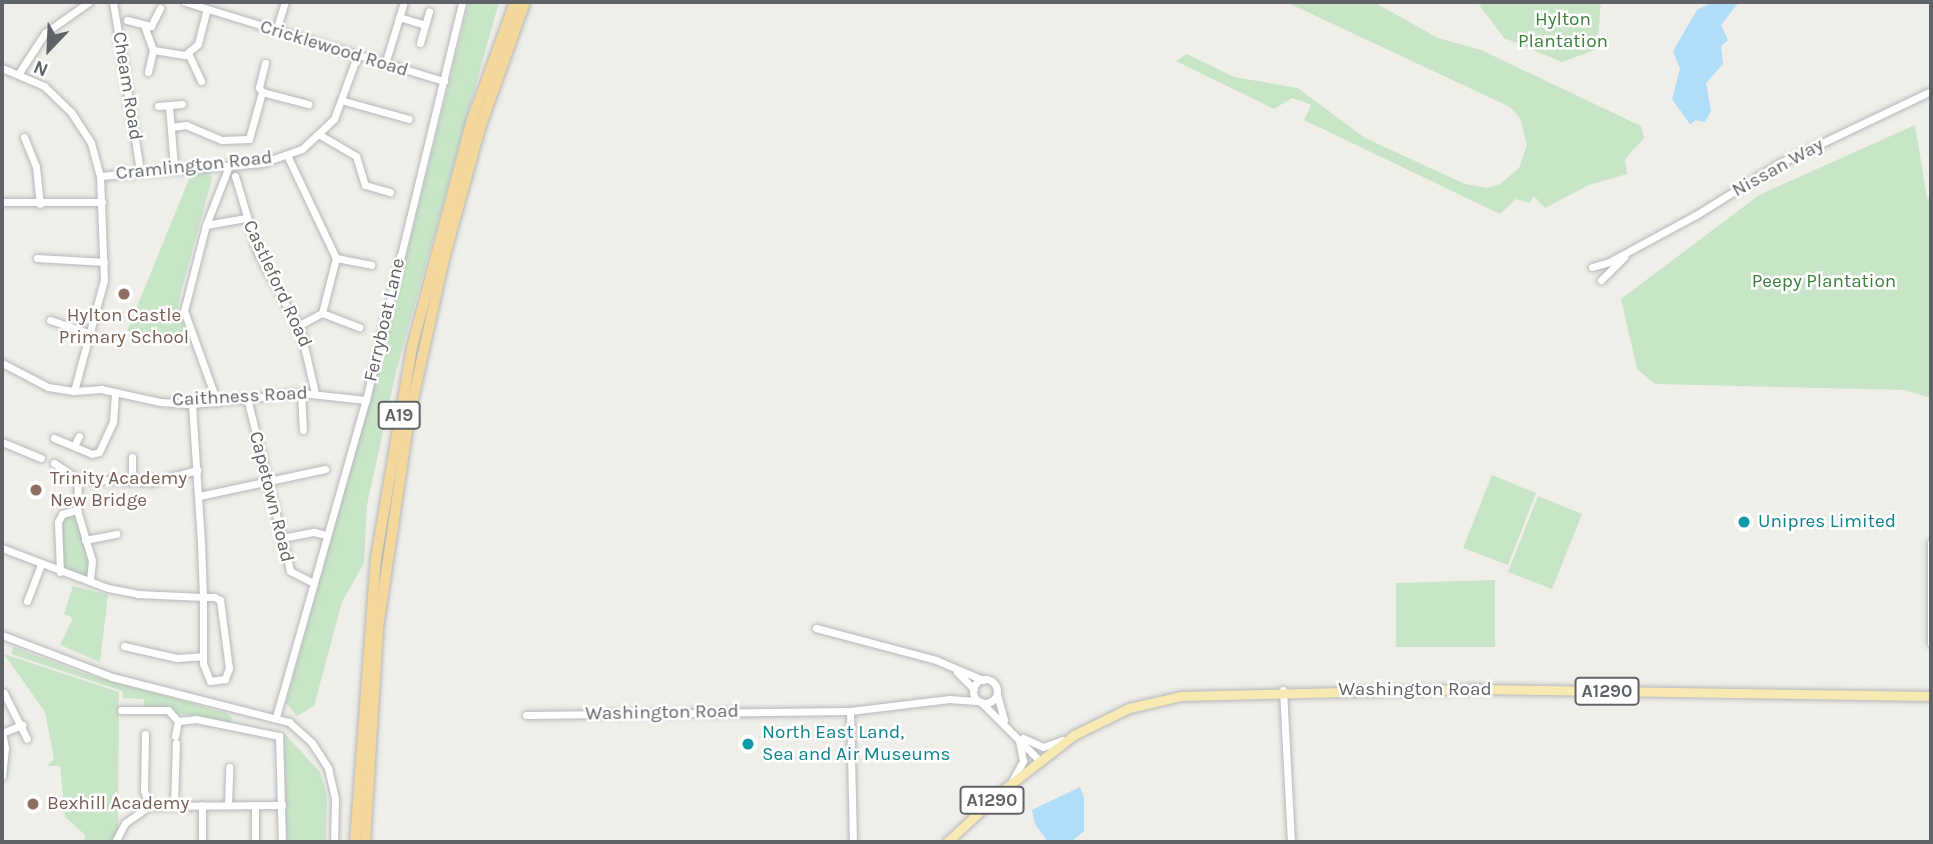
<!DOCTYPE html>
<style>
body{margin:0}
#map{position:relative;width:1933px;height:844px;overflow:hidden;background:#f0eee8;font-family:Karla,sans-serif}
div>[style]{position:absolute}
.green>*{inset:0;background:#c9e5c7}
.water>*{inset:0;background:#b0ddf8}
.roads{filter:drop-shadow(0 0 2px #b5b8bb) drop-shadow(0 0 2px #b5b8bb)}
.minor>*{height:7px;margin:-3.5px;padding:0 3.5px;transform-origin:3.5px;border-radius:3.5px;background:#fff}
.minor>.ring{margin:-3.5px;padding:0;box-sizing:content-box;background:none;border:7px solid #fff;border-radius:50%}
.major>*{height:9px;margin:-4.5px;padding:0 4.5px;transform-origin:4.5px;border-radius:4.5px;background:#f9eab4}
.highway>*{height:10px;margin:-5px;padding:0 5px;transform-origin:5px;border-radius:5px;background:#f4d89b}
.dots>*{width:19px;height:19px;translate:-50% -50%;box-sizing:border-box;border:4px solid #fff;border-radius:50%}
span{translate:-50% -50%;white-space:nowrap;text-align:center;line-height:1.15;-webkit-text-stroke:5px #fff;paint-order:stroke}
.shield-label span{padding:2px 5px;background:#fff;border:2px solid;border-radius:5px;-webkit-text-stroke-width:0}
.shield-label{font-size:18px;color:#5f6367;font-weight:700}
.park-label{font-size:19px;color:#3d803d}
.street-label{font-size:19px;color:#5f6367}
.education-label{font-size:19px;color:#785e54}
.left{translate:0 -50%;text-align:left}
.culture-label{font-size:19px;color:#0d838f}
.frame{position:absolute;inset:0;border:4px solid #5f6367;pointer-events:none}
.north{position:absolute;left:14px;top:14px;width:70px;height:70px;-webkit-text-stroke:5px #fff;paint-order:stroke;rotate:203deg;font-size:19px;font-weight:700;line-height:28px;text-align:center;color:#5f6367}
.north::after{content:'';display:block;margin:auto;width:24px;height:32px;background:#5f6367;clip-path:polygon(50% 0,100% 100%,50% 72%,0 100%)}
</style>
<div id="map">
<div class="green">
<i style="clip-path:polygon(469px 2px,499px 2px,396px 372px,367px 505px,364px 563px,342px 602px,314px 706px,297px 716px,286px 703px,382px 354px)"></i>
<i style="clip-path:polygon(1286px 2px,1374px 2px,1438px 38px,1481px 50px,1641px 126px,1644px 138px,1625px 159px,1627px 174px,1589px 185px,1545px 208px,1534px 196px,1529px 203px,1516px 199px,1500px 214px,1304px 120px,1311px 105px,1307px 103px,1292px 98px,1274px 109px,1176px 61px,1187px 54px,1234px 77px,1298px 88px,1365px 138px,1465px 184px,1487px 188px,1500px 184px,1519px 168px,1527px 145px,1520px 118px,1510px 107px)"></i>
<i style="clip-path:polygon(1477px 2px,1601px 2px,1597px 49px,1562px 62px,1504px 38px)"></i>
<i style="clip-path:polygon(1915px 125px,1927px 198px,1931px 199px,1931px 398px,1904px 390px,1655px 384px,1637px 369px,1621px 299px,1759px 195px)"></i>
<i style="clip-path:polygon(192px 172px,210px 172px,212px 179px,181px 292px,178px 308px,187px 336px,127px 331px)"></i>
<i style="clip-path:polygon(1492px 475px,1536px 493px,1508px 565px,1463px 548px)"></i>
<i style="clip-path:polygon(1538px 496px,1582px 514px,1552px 589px,1508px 572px)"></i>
<i style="clip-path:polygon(77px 510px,88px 552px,90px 581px,60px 572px,62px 514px)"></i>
<i style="clip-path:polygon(1495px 580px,1495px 647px,1396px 647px,1396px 583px)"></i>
<i style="clip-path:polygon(73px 586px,108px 595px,100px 662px,60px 645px,73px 618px,64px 614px)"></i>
<i style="clip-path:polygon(14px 647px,82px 673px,226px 713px,232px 717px,230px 723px,144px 707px,144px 699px,123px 698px,122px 691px,11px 654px)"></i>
<i style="clip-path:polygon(4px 654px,119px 692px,118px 829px,111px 842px,84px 842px,85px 835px,65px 817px,60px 766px,47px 766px,54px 759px,45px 712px)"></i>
<i style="clip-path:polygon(284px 733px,320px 772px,327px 796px,326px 842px,287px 842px)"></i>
</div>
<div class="water">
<i style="clip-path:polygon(1713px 2px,1739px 2px,1721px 25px,1728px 40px,1721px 46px,1723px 64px,1706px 83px,1711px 111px,1705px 122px,1696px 120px,1690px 124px,1672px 99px,1680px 69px,1673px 51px,1697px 10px)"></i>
<i style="clip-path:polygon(1080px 787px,1084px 797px,1084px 831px,1071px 842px,1048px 842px,1035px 824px,1032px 810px)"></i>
</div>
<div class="roads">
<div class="minor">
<i style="left:113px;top:2px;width:170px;rotate:80.9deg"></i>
<i style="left:185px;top:2px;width:271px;rotate:17deg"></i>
<i style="left:399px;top:17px;width:27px;rotate:17deg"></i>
<i style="left:127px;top:20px;width:25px;rotate:14deg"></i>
<i style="left:151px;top:26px;width:20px;rotate:-63deg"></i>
<i style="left:145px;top:28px;width:23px;rotate:70deg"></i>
<i style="left:153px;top:50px;width:32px;rotate:9deg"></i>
<i style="left:185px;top:55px;width:17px;rotate:-40deg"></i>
<i style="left:198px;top:44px;width:36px;rotate:-76deg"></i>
<i style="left:276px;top:31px;width:30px;rotate:-73deg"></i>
<i style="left:420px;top:43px;width:33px;rotate:-74deg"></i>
<i style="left:188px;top:53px;width:31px;rotate:65deg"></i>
<i style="left:265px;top:63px;width:25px;rotate:104deg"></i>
<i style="left:259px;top:87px;width:6px;rotate:59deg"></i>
<i style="left:262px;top:92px;width:48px;rotate:14.6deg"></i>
<i style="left:385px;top:64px;width:65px;rotate:-73deg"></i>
<i style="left:2px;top:68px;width:46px;rotate:23.2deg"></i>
<i style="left:44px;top:86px;width:37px;rotate:44deg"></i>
<i style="left:71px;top:112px;width:37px;rotate:57deg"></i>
<i style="left:91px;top:143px;width:34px;rotate:75deg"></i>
<i style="left:100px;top:176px;width:104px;rotate:87.8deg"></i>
<i style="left:104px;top:280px;width:115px;rotate:105.1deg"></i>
<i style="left:148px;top:72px;width:23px;rotate:-77deg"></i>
<i style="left:19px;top:73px;width:48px;rotate:-57deg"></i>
<i style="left:45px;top:33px;width:54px;rotate:-35.2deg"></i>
<i style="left:344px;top:101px;width:67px;rotate:15.5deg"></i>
<i style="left:158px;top:106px;width:24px;rotate:-5deg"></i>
<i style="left:169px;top:106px;width:61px;rotate:85.3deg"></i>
<i style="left:171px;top:127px;width:15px;rotate:-8deg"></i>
<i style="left:186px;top:125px;width:39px;rotate:23deg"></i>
<i style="left:222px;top:140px;width:27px;rotate:-2deg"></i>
<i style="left:249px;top:139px;width:49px;rotate:-74.5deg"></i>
<i style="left:320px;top:135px;width:42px;rotate:30.3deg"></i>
<i style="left:356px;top:156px;width:30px;rotate:73deg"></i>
<i style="left:365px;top:185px;width:26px;rotate:16deg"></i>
<i style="left:24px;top:137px;width:32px;rotate:68deg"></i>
<i style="left:36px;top:167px;width:37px;rotate:84deg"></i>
<i style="left:287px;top:155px;width:114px;rotate:64.6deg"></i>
<i style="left:336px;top:258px;width:57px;rotate:104.3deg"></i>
<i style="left:322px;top:313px;width:27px;rotate:152deg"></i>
<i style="left:100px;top:176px;width:163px;rotate:-4.6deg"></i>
<i style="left:262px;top:163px;width:42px;rotate:-19.3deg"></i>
<i style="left:302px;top:149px;width:44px;rotate:-43.2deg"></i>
<i style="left:334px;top:119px;width:67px;rotate:-69.9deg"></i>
<i style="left:235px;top:176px;width:80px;rotate:73.4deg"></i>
<i style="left:258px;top:253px;width:91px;rotate:61.7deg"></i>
<i style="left:301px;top:333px;width:62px;rotate:76.9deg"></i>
<i style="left:2px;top:202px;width:100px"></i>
<i style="left:206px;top:225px;width:40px;rotate:-10deg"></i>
<i style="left:37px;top:258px;width:67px;rotate:3.4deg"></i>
<i style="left:336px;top:258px;width:36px;rotate:11deg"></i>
<i style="left:1592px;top:267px;width:18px;rotate:-16deg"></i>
<i style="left:1609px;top:262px;width:99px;rotate:-28.4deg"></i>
<i style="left:1696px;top:215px;width:99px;rotate:-31.8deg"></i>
<i style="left:1780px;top:163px;width:167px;rotate:-25.5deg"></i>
<i style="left:1601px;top:280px;width:33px;rotate:-45deg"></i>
<i style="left:322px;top:313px;width:40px;rotate:21deg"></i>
<i style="left:50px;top:320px;width:43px;rotate:18.9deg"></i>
<i style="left:2px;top:363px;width:52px;rotate:27.6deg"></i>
<i style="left:48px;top:387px;width:26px;rotate:9deg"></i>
<i style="left:74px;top:391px;width:27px;rotate:-4deg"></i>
<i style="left:101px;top:389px;width:60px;rotate:12.4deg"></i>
<i style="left:160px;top:402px;width:32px;rotate:4deg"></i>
<i style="left:192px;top:404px;width:110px;rotate:-5.8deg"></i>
<i style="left:301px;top:393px;width:65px;rotate:6.1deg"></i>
<i style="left:301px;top:393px;width:37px;rotate:87deg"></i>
<i style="left:247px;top:398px;width:178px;rotate:76deg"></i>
<i style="left:290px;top:571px;width:25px;rotate:27deg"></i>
<i style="left:217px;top:402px;width:97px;rotate:-109.9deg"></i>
<i style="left:184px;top:311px;width:89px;rotate:-75.7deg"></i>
<i style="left:206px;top:225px;width:63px;rotate:-68.7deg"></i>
<i style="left:54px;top:438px;width:41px;rotate:22.8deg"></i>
<i style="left:92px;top:454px;width:7px;rotate:-16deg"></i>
<i style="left:99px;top:452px;width:33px;rotate:-65deg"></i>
<i style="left:113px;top:422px;width:30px;rotate:-86deg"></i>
<i style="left:2px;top:442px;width:42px;rotate:22.3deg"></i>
<i style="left:74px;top:446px;width:11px;rotate:-63deg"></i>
<i style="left:54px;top:463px;width:29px;rotate:34deg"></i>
<i style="left:78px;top:479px;width:74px;rotate:2.3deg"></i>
<i style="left:152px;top:482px;width:47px;rotate:-14.9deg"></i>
<i style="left:78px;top:479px;width:31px;rotate:92deg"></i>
<i style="left:77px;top:510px;width:53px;rotate:73.6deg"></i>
<i style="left:92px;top:561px;width:20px;rotate:96deg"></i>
<i style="left:132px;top:481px;width:24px;rotate:-90deg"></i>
<i style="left:199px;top:496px;width:129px;rotate:-12.1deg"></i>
<i style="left:282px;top:538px;width:33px;rotate:-11deg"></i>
<i style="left:314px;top:532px;width:12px;rotate:14deg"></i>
<i style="left:85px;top:540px;width:32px;rotate:-11deg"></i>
<i style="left:1931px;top:543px;width:100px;rotate:90deg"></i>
<i style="left:2px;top:548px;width:113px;rotate:20.7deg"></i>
<i style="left:108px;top:588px;width:31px;rotate:11deg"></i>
<i style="left:138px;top:594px;width:21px;rotate:3deg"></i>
<i style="left:159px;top:595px;width:44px;rotate:2.6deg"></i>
<i style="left:203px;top:597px;width:11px"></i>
<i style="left:214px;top:597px;width:7px;rotate:27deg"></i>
<i style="left:220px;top:600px;width:69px;rotate:82.5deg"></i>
<i style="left:229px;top:668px;width:12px;rotate:110deg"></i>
<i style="left:225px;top:679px;width:15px;rotate:172deg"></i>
<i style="left:210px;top:681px;width:18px;rotate:-112deg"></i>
<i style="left:203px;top:664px;width:67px;rotate:-90deg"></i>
<i style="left:203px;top:597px;width:54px;rotate:-92.1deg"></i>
<i style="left:201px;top:543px;width:139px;rotate:-93.7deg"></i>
<i style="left:60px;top:572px;width:50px;rotate:-92.3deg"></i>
<i style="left:58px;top:522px;width:9px;rotate:-63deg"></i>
<i style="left:62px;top:514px;width:16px;rotate:-15deg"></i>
<i style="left:27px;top:601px;width:39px;rotate:-69deg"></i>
<i style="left:816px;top:628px;width:124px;rotate:14.9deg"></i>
<i style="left:936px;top:660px;width:51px;rotate:23.1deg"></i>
<i style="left:2px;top:635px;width:118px;rotate:20.9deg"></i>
<i style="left:112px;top:677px;width:183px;rotate:14.3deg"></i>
<i style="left:289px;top:722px;width:31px;rotate:42deg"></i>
<i style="left:312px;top:743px;width:30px;rotate:57deg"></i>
<i style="left:328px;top:768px;width:32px;rotate:77deg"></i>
<i style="left:335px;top:799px;width:43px;rotate:91.3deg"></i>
<i style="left:124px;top:646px;width:54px;rotate:12.8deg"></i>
<i style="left:177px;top:658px;width:26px;rotate:-4deg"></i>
<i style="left:957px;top:672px;width:24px;rotate:45deg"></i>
<i class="ring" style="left:973px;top:679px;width:17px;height:17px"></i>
<i style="left:1283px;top:690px;width:152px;rotate:87deg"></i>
<i style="left:4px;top:693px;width:51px;rotate:63.4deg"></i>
<i style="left:997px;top:695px;width:26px;rotate:74deg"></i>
<i style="left:982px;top:703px;width:82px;rotate:45deg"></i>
<i style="left:121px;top:710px;width:47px"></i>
<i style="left:168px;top:710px;width:15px;rotate:48deg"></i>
<i style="left:850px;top:711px;width:131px;rotate:88.7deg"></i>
<i style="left:526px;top:715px;width:324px;rotate:-0.7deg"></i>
<i style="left:850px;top:711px;width:100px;rotate:-6.9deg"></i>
<i style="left:949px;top:699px;width:31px;rotate:4deg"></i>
<i style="left:276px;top:717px;width:330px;rotate:-74.2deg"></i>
<i style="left:366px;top:400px;width:409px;rotate:-76.4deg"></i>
<i style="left:178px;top:721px;width:18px;rotate:-6deg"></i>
<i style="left:196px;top:719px;width:85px;rotate:11.6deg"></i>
<i style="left:279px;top:736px;width:106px;rotate:88.4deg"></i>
<i style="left:2px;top:733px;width:15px;rotate:79deg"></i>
<i style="left:5px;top:748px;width:28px;rotate:96deg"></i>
<i style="left:2px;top:733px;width:22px;rotate:-22deg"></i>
<i style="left:145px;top:734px;width:56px;rotate:91deg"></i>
<i style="left:144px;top:790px;width:17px;rotate:73deg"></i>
<i style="left:175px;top:736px;width:15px;rotate:-79deg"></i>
<i style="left:1023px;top:738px;width:22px;rotate:24deg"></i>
<i style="left:1043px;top:747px;width:21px;rotate:-19deg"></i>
<i style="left:1012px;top:781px;width:23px;rotate:-61deg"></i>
<i style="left:1023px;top:761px;width:21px;rotate:-101deg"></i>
<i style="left:174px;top:805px;width:62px;rotate:-88.2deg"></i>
<i style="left:228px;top:805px;width:38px;rotate:-88deg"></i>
<i style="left:115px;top:842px;width:21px;rotate:-62deg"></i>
<i style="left:125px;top:823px;width:29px;rotate:-35deg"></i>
<i style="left:149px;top:806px;width:133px;rotate:-0.4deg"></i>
<i style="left:202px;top:842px;width:37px;rotate:-90deg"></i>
<i style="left:255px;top:842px;width:37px;rotate:-90deg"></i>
</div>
<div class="major">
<i style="left:947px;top:842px;width:76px;rotate:-42.9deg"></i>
<i style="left:1003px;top:790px;width:90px;rotate:-37.8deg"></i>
<i style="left:1074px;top:735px;width:61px;rotate:-26.1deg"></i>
<i style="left:1129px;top:708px;width:53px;rotate:-13deg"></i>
<i style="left:1181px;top:696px;width:297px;rotate:-1.4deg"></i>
<i style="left:1478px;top:689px;width:453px;rotate:0.9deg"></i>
</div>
<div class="highway">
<i style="left:355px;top:842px;width:285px;rotate:-85.8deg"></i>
<i style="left:376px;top:558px;width:214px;rotate:-80.3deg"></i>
<i style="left:412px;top:347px;width:232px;rotate:-75.2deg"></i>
<i style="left:471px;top:123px;width:129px;rotate:-70deg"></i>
<i style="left:365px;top:842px;width:214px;rotate:-86.5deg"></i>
<i style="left:378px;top:628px;width:213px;rotate:-81.6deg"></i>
<i style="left:409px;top:417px;width:162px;rotate:-77.5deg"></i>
<i style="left:444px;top:259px;width:136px;rotate:-74.6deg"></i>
<i style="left:480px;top:128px;width:134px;rotate:-70.3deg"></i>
</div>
</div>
<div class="dots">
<i style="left:124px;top:294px;background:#8d6e63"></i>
<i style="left:36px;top:490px;background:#8d6e63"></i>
<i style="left:1744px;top:522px;background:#0f9aa8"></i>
<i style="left:748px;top:744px;background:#0f9aa8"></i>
<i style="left:33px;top:804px;background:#8d6e63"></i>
</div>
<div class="shield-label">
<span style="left:399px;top:415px">A19</span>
<span style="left:1607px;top:691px">A1290</span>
<span style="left:992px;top:800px">A1290</span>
</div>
<div class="park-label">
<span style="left:1563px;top:31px">Hylton<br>Plantation</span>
<span style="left:1824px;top:282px">Peepy Plantation</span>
</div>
<div class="street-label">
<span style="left:334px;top:49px;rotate:17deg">Cricklewood Road</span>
<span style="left:127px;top:86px;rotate:81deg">Cheam Road</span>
<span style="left:194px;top:166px;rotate:-6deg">Cramlington Road</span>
<span style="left:1778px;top:168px;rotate:-29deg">Nissan Way</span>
<span style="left:277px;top:284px;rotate:65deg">Castleford Road</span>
<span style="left:385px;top:320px;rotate:-77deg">Ferryboat Lane</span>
<span style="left:240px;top:397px;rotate:-3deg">Caithness Road</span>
<span style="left:271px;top:497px;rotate:76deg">Capetown Road</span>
<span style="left:1415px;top:690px">Washington Road</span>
<span style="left:662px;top:713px;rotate:-1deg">Washington Road</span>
</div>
<div class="education-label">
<span style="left:124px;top:327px">Hylton Castle<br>Primary School</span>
<span class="left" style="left:50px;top:490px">Trinity Academy<br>New Bridge</span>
<span class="left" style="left:47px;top:804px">Bexhill Academy</span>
</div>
<div class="culture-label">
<span class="left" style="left:1758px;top:522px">Unipres Limited</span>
<span class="left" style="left:762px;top:744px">North East Land,<br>Sea and Air Museums</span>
</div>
<div class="frame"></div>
<div class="north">N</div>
</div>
